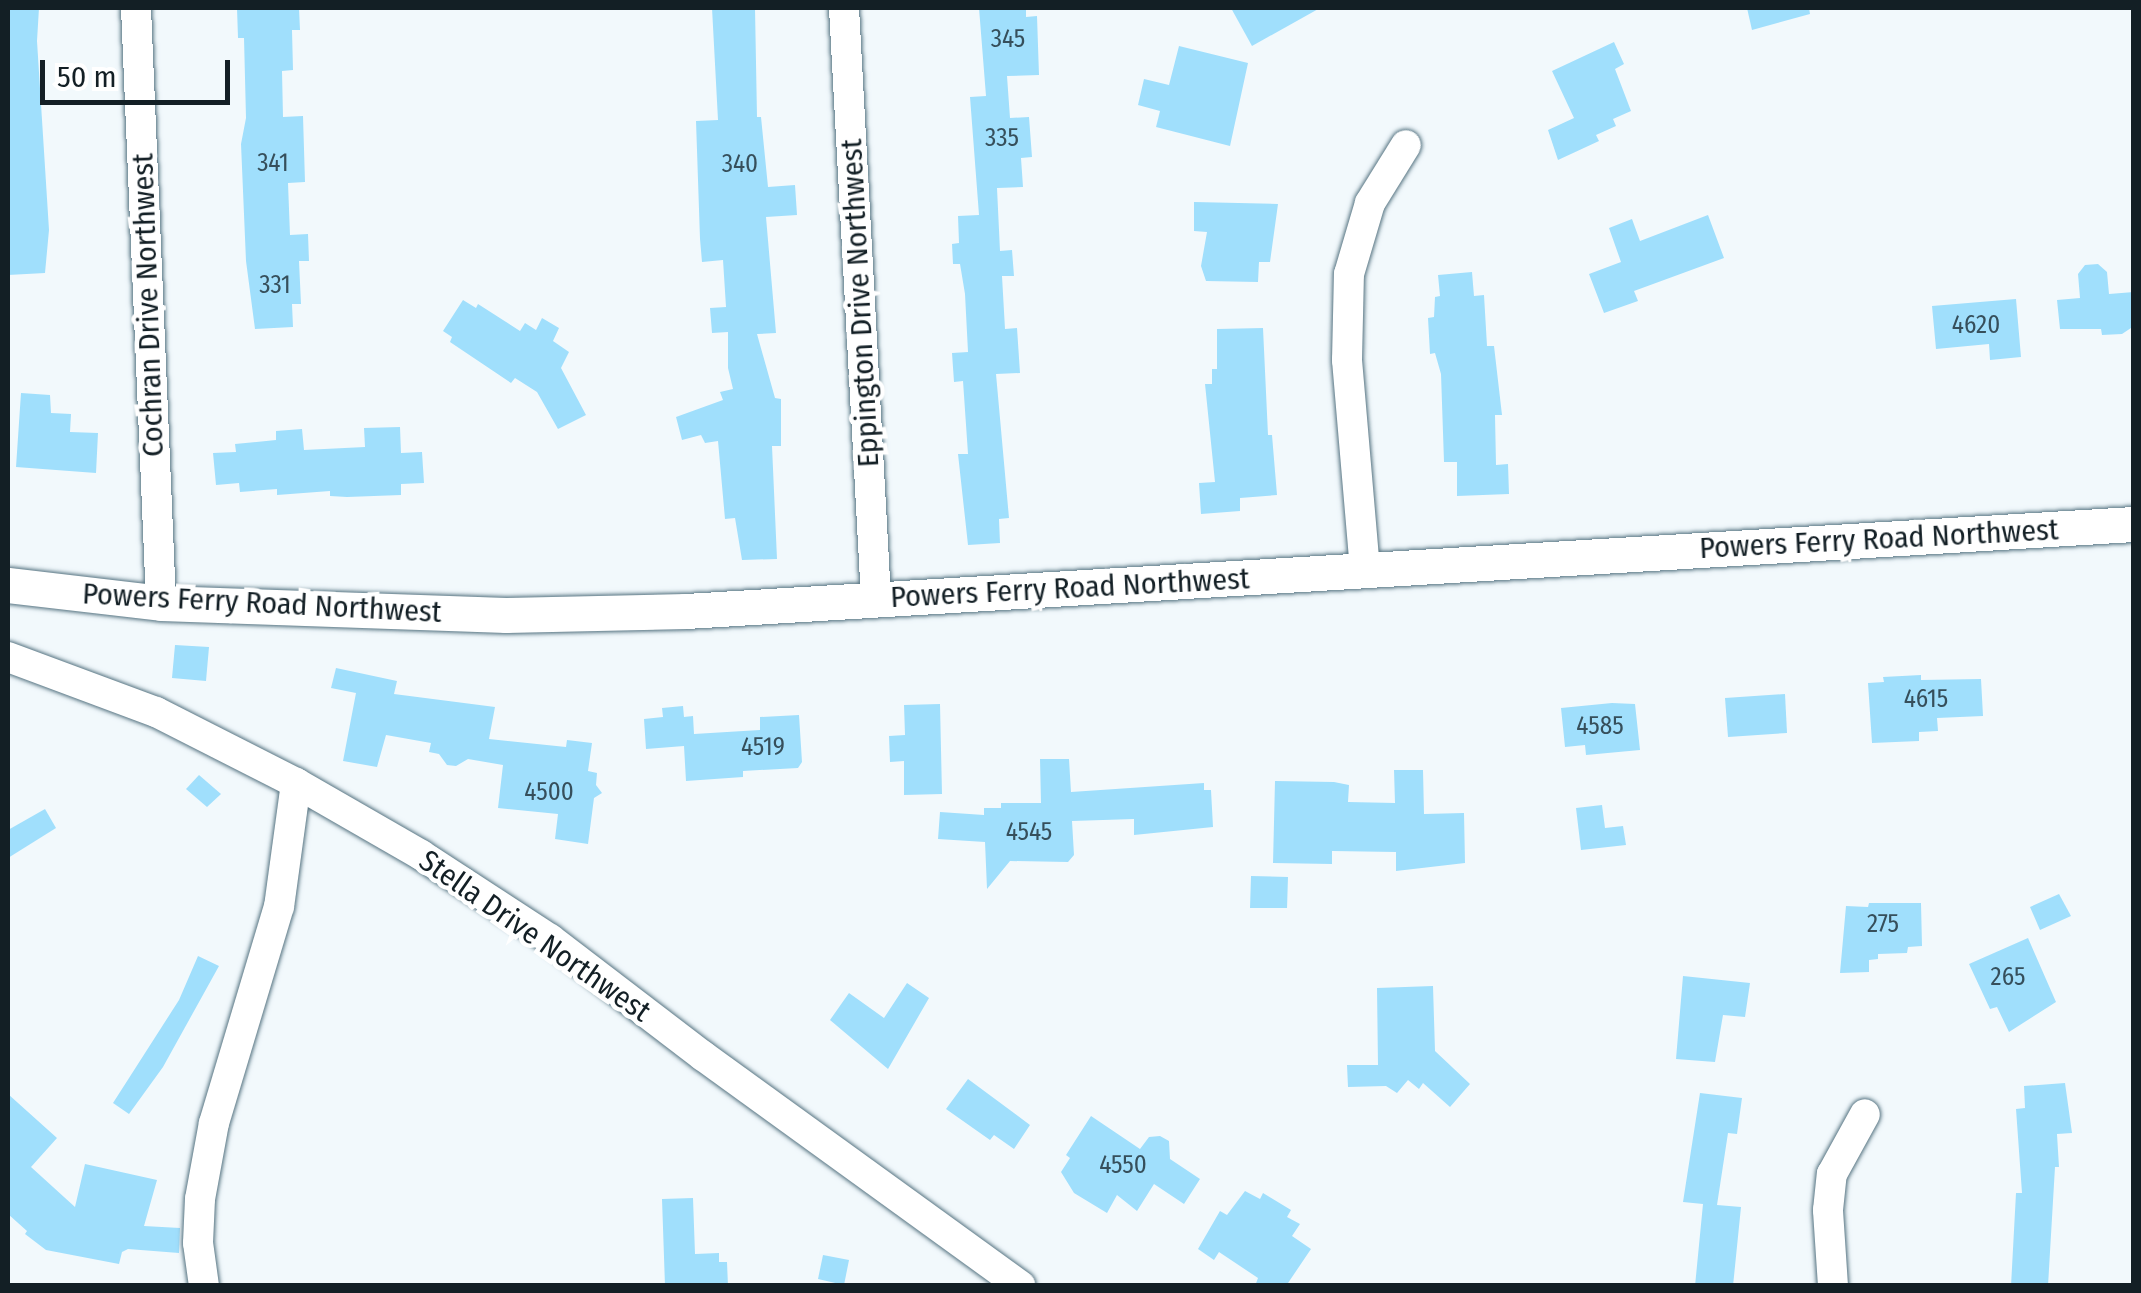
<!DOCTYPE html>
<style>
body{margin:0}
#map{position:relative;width:2141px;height:1293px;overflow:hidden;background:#f2f9fc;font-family:"Fira Sans Condensed",sans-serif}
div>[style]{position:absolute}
.building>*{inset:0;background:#a0dffc}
.roads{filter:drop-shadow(0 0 2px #567482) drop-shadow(0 0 2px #567482)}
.minor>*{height:30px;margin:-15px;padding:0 15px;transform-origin:15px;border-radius:15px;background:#fff}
.tertiary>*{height:35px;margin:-17.5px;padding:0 17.5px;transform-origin:17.5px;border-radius:17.5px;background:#fff}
span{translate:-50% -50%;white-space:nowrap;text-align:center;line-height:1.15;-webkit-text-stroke:9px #fff;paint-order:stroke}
.number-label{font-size:25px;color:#364f5b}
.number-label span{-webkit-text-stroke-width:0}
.street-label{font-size:30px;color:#131f25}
.frame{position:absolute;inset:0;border:10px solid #131f25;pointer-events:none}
.scale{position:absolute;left:40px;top:60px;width:190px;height:45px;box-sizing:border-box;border:5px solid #131f25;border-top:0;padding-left:12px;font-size:30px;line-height:35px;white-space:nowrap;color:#131f25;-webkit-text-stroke:8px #fff;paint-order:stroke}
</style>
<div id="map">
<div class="building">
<i style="clip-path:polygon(8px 8px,39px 8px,37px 41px,49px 230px,45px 273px,8px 275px)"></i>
<i style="clip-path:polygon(237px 8px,299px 8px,300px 30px,292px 30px,293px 70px,282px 71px,283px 117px,303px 116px,305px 182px,288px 183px,290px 235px,308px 234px,309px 261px,299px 261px,301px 304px,292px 304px,293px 327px,255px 329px,246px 261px,241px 144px,246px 118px,244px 38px,238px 38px)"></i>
<i style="clip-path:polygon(712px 8px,755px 8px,757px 117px,761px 117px,768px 187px,795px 185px,797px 215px,766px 217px,776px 333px,757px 334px,775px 398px,781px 399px,781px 446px,772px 446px,777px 559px,742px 560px,735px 518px,725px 519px,718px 441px,705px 443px,701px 435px,682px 440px,676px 417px,723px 400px,720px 392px,733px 389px,728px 368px,728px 332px,712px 333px,710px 308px,726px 307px,723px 260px,702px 262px,700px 239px,696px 121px,718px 120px)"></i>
<i style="clip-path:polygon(979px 8px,1026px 8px,1026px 17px,1037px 16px,1039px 75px,1007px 76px,1010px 118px,1029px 117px,1032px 157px,1021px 158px,1023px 187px,997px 188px,1000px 251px,1012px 250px,1014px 276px,1002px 276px,1005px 329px,1017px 328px,1020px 373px,996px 374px,1009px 518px,999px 519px,1000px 543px,968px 545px,958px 454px,968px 454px,963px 381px,954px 382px,952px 353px,968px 352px,965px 294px,960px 264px,953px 264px,952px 244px,959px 243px,958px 216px,979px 215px,970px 97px,986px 96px)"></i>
<i style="clip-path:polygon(1231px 8px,1320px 8px,1252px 46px)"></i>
<i style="clip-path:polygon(1747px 8px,1809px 8px,1810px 14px,1752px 30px)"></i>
<i style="clip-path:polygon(1614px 42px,1624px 64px,1615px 69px,1631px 111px,1613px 119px,1616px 126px,1596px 135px,1599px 141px,1558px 160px,1548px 130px,1574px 118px,1552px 71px)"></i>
<i style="clip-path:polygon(1179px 46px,1248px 63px,1230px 146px,1156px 127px,1160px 111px,1138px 105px,1144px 79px,1169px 85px)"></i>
<i style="clip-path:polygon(1194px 202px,1278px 204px,1270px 262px,1259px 262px,1258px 282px,1206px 281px,1201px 266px,1207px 232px,1194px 231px)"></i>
<i style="clip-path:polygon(1708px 215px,1724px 258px,1634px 291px,1638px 301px,1604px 313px,1589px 274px,1621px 262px,1609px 228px,1632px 219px,1640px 241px)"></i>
<i style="clip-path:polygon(2098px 264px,2107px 272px,2109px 294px,2134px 292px,2134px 326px,2122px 334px,2102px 335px,2101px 329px,2060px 329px,2057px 300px,2080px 298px,2078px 274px,2085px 265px)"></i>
<i style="clip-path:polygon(1472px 272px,1474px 296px,1484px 295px,1487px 346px,1494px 346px,1502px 415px,1495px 415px,1496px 465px,1508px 464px,1509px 494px,1457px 496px,1457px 462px,1444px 462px,1441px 374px,1435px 353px,1430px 354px,1428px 318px,1434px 317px,1435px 297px,1440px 296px,1438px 275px)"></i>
<i style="clip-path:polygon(2016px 299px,2021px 357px,1990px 360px,1989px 344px,1936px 349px,1932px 306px)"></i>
<i style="clip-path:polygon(463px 300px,476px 308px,478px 304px,520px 331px,525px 323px,536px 330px,542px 318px,559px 328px,553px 341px,569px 352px,561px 368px,586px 415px,558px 429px,537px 392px,515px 378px,511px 383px,450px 342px,452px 337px,443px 331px)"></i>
<i style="clip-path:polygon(1263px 328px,1268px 435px,1272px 435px,1277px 495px,1240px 498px,1240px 511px,1201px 514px,1199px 483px,1215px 482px,1205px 384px,1212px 384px,1212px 369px,1217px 369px,1217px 329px)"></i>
<i style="clip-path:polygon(21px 393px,50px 395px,51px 413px,71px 414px,70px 432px,98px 433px,96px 473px,16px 467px)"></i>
<i style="clip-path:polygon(400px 427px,401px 453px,422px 452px,424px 483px,401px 484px,401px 495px,347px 497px,330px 496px,330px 491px,277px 495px,277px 489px,240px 492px,239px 483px,216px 485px,213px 453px,236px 452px,235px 444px,276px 440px,276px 431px,302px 429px,304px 450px,365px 447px,364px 428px)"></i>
<i style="clip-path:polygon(175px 645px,209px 647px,206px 681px,172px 678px)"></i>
<i style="clip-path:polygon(336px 668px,397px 681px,394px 694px,495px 707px,489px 739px,566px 747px,567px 740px,592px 743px,588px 771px,597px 773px,596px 785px,602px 793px,594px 798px,588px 844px,555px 839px,558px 814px,498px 808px,503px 765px,468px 759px,456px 766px,447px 765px,439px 754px,429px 752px,431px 743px,386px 735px,377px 767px,343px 761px,356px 693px,331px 688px)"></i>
<i style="clip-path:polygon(1921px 675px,1921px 680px,1981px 679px,1983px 716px,1937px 718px,1938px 731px,1919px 732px,1919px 741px,1872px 743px,1868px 683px,1884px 682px,1883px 677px)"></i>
<i style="clip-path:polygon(1785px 694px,1787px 733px,1728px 737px,1725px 698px)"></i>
<i style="clip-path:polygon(1612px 703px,1635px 704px,1640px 750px,1586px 755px,1585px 745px,1565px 747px,1561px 708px)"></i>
<i style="clip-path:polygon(940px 704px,942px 794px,904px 795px,904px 761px,890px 762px,889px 736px,905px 735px,904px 705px)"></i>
<i style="clip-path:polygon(683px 706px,684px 717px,693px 716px,694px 734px,760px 730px,760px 717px,799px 715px,802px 762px,798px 768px,743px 771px,743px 777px,686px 781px,684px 746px,646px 749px,644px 719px,663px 717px,662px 708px)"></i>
<i style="clip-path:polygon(1040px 759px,1069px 759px,1071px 792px,1204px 783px,1204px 790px,1211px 790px,1213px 827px,1134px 835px,1134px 819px,1072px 821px,1074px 855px,1068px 862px,1010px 861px,987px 889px,985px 842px,938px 839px,940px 812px,984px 815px,984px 808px,1001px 808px,1001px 803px,1041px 803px)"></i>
<i style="clip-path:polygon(1394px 770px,1423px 770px,1424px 814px,1464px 813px,1465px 863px,1396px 871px,1396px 852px,1332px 851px,1332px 864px,1273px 863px,1275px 781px,1334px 782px,1349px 785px,1348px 802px,1395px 803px)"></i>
<i style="clip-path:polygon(199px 775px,221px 794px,207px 807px,186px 789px)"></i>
<i style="clip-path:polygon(1602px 805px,1605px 828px,1623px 826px,1626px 845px,1581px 850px,1576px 808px)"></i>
<i style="clip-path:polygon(45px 809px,56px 828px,8px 858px,8px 830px)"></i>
<i style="clip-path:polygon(1251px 876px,1288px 877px,1287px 908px,1250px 908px)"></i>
<i style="clip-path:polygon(2059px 894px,2071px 916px,2040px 930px,2030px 907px)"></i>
<i style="clip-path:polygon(1869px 903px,1921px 903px,1922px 946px,1908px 947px,1907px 953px,1878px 954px,1878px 959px,1869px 960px,1869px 972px,1840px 973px,1846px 906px,1868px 907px)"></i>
<i style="clip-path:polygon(2028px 938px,2056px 1002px,2009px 1032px,1997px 1007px,1990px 1009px,1969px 964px)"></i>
<i style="clip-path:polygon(198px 956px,219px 966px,163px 1067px,129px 1114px,113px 1103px,179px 1000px)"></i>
<i style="clip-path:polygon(1683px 976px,1750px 983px,1745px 1017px,1723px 1015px,1715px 1062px,1676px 1059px)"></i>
<i style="clip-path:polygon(907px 983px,929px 998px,888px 1069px,830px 1020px,849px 993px,884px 1018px)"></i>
<i style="clip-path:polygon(1433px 986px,1435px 1051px,1470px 1084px,1450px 1107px,1423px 1083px,1419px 1089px,1408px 1080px,1397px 1093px,1386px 1086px,1348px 1087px,1347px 1065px,1378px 1065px,1377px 988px)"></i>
<i style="clip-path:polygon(968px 1079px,1030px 1125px,1014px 1149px,994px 1135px,990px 1140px,946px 1109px)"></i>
<i style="clip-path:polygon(2065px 1083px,2072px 1133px,2057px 1134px,2059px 1167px,2055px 1167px,2048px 1286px,2011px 1286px,2016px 1193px,2022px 1193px,2016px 1109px,2025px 1108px,2024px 1086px)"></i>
<i style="clip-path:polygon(1700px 1093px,1742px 1098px,1737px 1134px,1728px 1133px,1717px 1205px,1741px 1207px,1733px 1286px,1695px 1286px,1703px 1204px,1683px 1202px)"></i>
<i style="clip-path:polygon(8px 1094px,57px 1138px,31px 1167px,75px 1207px,85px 1164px,157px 1180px,144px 1226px,180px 1228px,179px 1253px,128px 1249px,122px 1252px,119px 1264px,46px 1250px,25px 1234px,27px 1231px,8px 1214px)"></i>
<i style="clip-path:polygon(1091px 1116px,1140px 1149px,1149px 1137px,1160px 1136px,1169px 1141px,1170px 1159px,1200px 1179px,1184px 1204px,1154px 1184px,1137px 1211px,1117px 1195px,1107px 1213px,1074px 1193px,1061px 1172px,1070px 1158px,1066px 1155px)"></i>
<i style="clip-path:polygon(1245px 1191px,1260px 1199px,1263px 1193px,1291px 1210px,1287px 1217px,1300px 1224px,1292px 1236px,1311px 1249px,1286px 1286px,1255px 1286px,1258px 1278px,1219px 1252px,1214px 1260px,1198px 1249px,1220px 1211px,1227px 1215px)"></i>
<i style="clip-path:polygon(693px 1198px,695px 1254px,719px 1253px,719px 1262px,727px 1262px,728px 1286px,665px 1286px,662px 1199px)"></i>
<i style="clip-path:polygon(823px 1255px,849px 1260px,844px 1285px,818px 1279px)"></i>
</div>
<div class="roads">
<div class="minor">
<i style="left:136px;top:8px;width:596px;rotate:87.59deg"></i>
<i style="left:844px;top:8px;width:592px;rotate:86.9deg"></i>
<i style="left:1365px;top:570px;width:211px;rotate:-94.9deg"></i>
<i style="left:1347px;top:360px;width:86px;rotate:-88.7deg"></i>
<i style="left:1349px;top:274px;width:74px;rotate:-73.5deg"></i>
<i style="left:1370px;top:203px;width:68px;rotate:-58.2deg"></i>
<i style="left:8px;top:657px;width:158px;rotate:20.4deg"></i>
<i style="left:156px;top:712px;width:157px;rotate:26.9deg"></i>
<i style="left:296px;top:783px;width:144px;rotate:29.9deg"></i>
<i style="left:421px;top:855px;width:154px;rotate:33.1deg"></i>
<i style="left:550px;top:939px;width:193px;rotate:37.4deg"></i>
<i style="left:703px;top:1056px;width:392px;rotate:35.9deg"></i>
<i style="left:204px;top:1286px;width:43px;rotate:-97.9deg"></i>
<i style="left:198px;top:1243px;width:44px;rotate:-87.4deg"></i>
<i style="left:200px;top:1199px;width:77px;rotate:-79.6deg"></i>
<i style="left:214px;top:1123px;width:226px;rotate:-73.3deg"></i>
<i style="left:279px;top:907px;width:125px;rotate:-82.2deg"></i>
<i style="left:1833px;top:1286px;width:76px;rotate:-93.8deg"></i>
<i style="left:1828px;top:1210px;width:36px;rotate:-84deg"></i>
<i style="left:1832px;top:1174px;width:68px;rotate:-61.2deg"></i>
</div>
<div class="tertiary">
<i style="left:8px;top:585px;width:154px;rotate:6.7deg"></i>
<i style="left:161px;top:603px;width:345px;rotate:2deg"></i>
<i style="left:506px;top:615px;width:180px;rotate:-1.3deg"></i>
<i style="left:686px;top:611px;width:1451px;rotate:-3.44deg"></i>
</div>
</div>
<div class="number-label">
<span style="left:1008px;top:39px">345</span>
<span style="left:1002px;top:138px">335</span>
<span style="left:273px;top:163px">341</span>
<span style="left:740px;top:164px">340</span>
<span style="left:275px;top:285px">331</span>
<span style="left:1976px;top:325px">4620</span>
<span style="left:1926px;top:699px">4615</span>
<span style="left:1600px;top:726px">4585</span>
<span style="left:763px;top:747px">4519</span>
<span style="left:549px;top:792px">4500</span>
<span style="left:1029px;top:832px">4545</span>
<span style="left:1883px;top:924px">275</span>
<span style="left:2008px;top:977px">265</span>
<span style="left:1123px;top:1165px">4550</span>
</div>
<div class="street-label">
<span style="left:860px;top:303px;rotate:-93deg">Eppington Drive Northwest</span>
<span style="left:148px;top:305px;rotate:-92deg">Cochran Drive Northwest</span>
<span style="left:1879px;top:539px;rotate:-3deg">Powers Ferry Road Northwest</span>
<span style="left:1070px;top:588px;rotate:-3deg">Powers Ferry Road Northwest</span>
<span style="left:262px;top:603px;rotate:3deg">Powers Ferry Road Northwest</span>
<span style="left:535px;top:936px;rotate:35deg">Stella Drive Northwest</span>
</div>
<div class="frame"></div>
<div class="scale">50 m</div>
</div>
